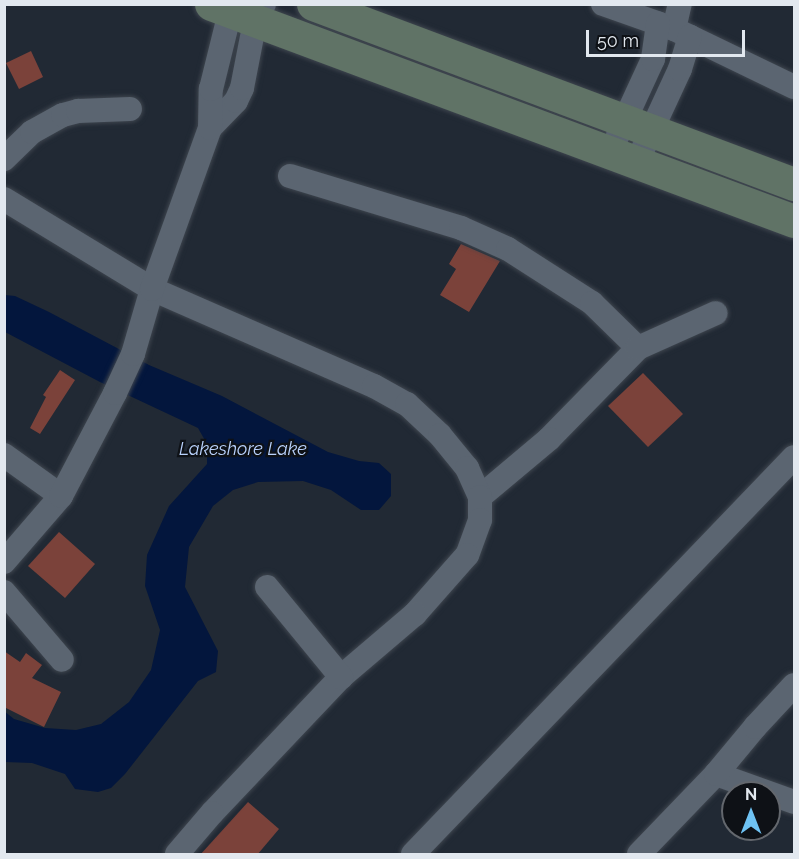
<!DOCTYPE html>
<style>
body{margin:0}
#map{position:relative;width:799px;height:859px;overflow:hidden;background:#212934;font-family:Raleway,sans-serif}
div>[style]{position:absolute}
.water>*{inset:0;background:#03163d}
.building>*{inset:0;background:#7b423a}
.roads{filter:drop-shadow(0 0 2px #3e454e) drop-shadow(0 0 2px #3e454e)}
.street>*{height:24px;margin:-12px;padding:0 12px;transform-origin:12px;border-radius:12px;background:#5b6571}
.secondary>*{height:33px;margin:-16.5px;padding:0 16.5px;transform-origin:16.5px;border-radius:16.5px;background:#607366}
span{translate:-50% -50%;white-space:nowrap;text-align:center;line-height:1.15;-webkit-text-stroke:4.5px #0e1116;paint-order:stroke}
.water-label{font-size:18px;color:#b9d2fd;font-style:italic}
.frame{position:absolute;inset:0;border:6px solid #e2e8ef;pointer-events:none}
.north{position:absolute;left:721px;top:781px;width:60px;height:60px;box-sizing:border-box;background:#0e1116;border:2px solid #63676d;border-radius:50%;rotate:0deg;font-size:16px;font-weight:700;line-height:24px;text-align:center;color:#e2e8ef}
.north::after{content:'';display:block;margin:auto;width:21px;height:27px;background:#6ec2f3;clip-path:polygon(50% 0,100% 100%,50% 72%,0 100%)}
.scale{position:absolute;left:586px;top:30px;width:159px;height:27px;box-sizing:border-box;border:3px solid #e2e8ef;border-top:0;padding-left:8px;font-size:18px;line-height:21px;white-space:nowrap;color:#e2e8ef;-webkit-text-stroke:4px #0e1116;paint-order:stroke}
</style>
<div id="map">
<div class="water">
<i style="clip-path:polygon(5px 295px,15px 296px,49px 312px,149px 365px,222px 396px,328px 452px,359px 461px,379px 463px,391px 474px,391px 496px,379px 510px,361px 510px,331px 490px,303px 481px,258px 482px,233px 490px,213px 506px,189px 547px,185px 587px,218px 651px,216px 672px,198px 681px,125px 774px,111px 788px,98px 792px,75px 789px,65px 774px,32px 763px,5px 762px,4px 711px,14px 719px,45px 728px,76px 730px,101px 724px,129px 702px,151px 670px,160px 630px,145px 586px,147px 555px,169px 506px,207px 464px,207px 444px,198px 428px,100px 382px,5px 332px)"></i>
</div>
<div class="building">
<i style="clip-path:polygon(31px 51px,43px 77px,19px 89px,6px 63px)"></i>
<i style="clip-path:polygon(461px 244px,500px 261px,469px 312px,440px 295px,456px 269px,449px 264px)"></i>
<i style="clip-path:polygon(60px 370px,75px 380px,40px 434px,30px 428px,46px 397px,43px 395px)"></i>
<i style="clip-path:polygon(643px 373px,683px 414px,648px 447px,608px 406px)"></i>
<i style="clip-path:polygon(59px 532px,95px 564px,65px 598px,28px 566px)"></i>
<i style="clip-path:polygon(4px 651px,20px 662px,26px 653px,42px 665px,32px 678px,61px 692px,44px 727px,4px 707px)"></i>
<i style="clip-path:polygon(248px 802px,279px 829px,257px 855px,200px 855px)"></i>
</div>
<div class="roads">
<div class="street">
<i style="left:603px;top:4px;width:75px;rotate:19.4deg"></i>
<i style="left:674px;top:29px;width:133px;rotate:25.8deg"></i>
<i style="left:674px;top:29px;width:26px;rotate:-77deg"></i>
<i style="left:210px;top:128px;width:37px;rotate:-46deg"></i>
<i style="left:236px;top:101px;width:14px;rotate:-65deg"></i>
<i style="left:242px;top:88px;width:68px;rotate:-79deg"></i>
<i style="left:255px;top:21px;width:19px;rotate:-62deg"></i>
<i style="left:618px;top:135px;width:84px;rotate:-65.3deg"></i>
<i style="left:653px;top:59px;width:36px;rotate:-82deg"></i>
<i style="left:4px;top:159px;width:39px;rotate:-44deg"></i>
<i style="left:32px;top:132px;width:35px;rotate:-29deg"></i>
<i style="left:63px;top:115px;width:16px;rotate:-15deg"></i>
<i style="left:78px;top:111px;width:52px;rotate:-2.2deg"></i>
<i style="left:637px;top:162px;width:102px;rotate:-65.2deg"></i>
<i style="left:680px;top:69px;width:34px;rotate:-73deg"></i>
<i style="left:290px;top:176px;width:179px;rotate:16.9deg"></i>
<i style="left:461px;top:228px;width:51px;rotate:24.1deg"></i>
<i style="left:508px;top:249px;width:100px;rotate:32.7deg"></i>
<i style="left:592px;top:303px;width:64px;rotate:44.4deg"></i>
<i style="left:638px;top:348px;width:127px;rotate:134.4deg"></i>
<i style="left:549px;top:439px;width:90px;rotate:140deg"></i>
<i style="left:4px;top:199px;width:173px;rotate:31.3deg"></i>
<i style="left:152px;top:289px;width:242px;rotate:23.6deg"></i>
<i style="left:374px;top:386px;width:38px;rotate:29deg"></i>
<i style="left:407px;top:404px;width:45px;rotate:43.2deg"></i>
<i style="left:440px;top:435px;width:43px;rotate:50.7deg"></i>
<i style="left:467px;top:468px;width:32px;rotate:66deg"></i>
<i style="left:480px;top:497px;width:23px;rotate:90deg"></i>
<i style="left:480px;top:520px;width:37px;rotate:110deg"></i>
<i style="left:467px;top:555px;width:79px;rotate:131.4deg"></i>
<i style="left:415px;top:614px;width:97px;rotate:139.6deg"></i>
<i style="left:341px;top:677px;width:187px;rotate:133.5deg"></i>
<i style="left:212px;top:813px;width:54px;rotate:130.5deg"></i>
<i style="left:638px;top:348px;width:85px;rotate:-24.2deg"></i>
<i style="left:4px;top:455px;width:70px;rotate:35.7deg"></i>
<i style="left:4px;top:562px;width:87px;rotate:-49.2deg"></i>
<i style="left:61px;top:496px;width:116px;rotate:-62.3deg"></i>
<i style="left:115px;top:393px;width:43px;rotate:-65.2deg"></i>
<i style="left:133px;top:354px;width:68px;rotate:-73.7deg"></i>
<i style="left:152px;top:289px;width:171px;rotate:-70.2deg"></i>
<i style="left:210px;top:128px;width:39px;rotate:-89deg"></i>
<i style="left:211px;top:89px;width:88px;rotate:-76.1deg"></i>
<i style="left:267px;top:587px;width:117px;rotate:50.6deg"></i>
<i style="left:4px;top:592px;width:89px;rotate:49.5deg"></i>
<i style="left:716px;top:774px;width:83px;rotate:19.7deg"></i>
<i style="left:413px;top:854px;width:550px;rotate:-46.18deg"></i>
<i style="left:639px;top:854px;width:111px;rotate:-46.1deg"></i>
<i style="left:716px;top:774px;width:61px;rotate:-50.3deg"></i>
<i style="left:755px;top:727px;width:57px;rotate:-47.1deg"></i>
</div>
<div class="secondary">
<i style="left:211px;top:4px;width:622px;rotate:20.42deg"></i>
<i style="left:313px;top:4px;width:514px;rotate:20.52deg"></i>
</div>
</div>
<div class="water-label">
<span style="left:243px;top:449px">Lakeshore Lake</span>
</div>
<div class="frame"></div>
<div class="north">N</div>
<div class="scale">50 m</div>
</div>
